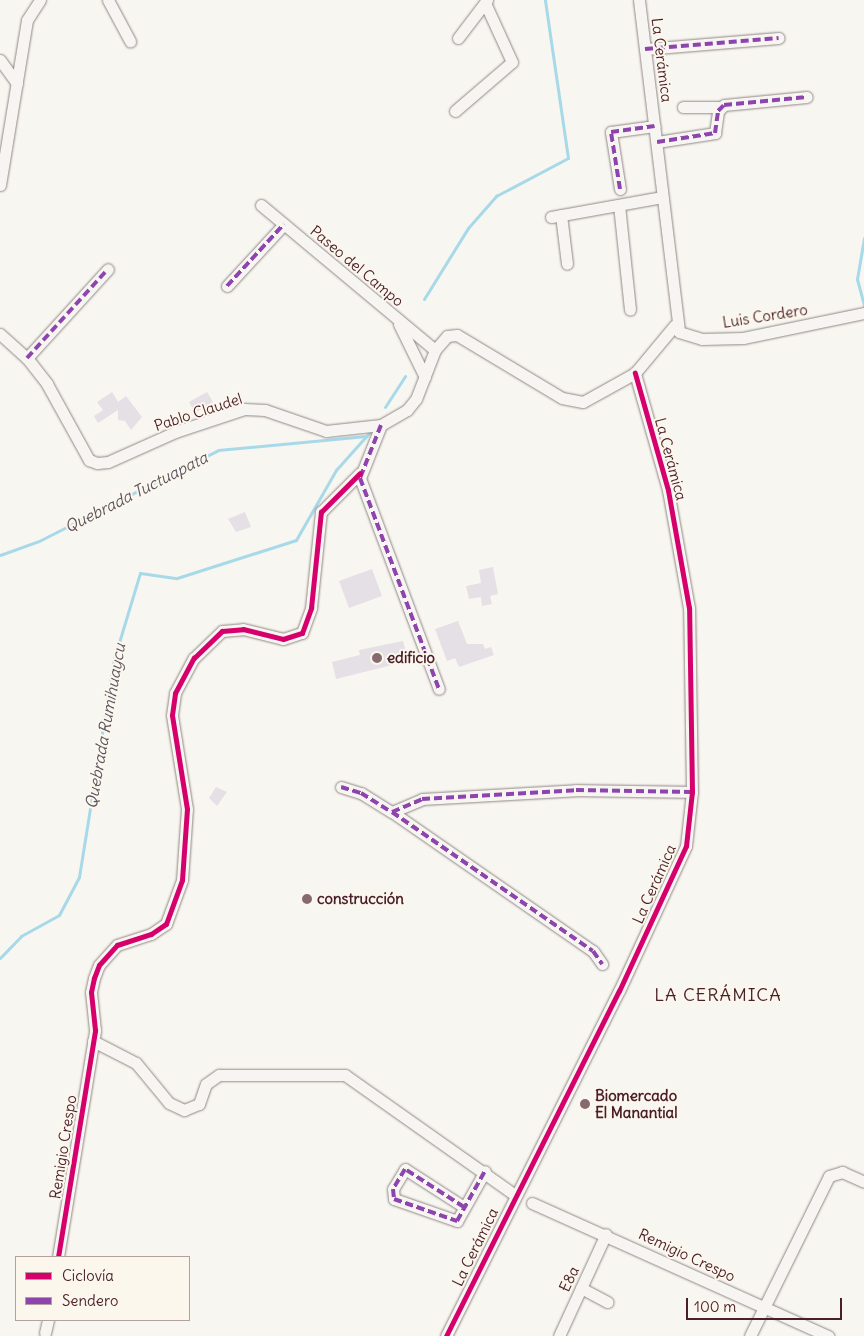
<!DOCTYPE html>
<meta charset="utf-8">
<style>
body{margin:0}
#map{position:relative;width:864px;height:1336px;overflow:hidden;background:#f8f6f0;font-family:Delius,sans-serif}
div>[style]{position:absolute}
.stream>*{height:3px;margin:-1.5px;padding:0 1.5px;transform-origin:1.5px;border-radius:1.5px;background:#a8d9e9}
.building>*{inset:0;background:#e5dfe6}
.roads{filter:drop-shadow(0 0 1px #918787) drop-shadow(0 0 1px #918787)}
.minor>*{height:11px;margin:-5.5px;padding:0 5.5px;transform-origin:5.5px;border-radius:5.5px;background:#f6f5f1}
.quiet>*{height:4px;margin-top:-2px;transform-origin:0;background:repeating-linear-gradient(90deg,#8e44ad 0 8px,transparent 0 12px)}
.cycleway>*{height:5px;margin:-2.5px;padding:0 2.5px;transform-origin:2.5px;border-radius:2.5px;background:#d6006c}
.dots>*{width:14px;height:14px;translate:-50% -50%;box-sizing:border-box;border:2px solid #fbf7ec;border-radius:50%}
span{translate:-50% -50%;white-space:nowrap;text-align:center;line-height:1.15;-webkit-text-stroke:4px #fbf7ec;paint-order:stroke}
.street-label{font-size:15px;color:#4a1f2b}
.poi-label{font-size:15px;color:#4a1f2b;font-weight:700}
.left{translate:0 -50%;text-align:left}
.water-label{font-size:16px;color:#5c5363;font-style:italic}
.quarter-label{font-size:18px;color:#4a1f2b;letter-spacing:1px}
.legend{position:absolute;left:15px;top:1256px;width:175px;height:65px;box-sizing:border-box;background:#fbf7ec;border:1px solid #b4a19f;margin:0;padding:6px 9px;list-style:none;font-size:15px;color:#4a1f2b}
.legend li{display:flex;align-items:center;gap:10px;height:25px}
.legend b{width:25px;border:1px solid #b4a19f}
.scale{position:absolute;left:686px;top:1298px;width:156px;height:22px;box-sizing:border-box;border:2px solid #4a1f2b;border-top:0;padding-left:6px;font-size:15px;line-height:18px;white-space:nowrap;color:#4a1f2b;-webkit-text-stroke:4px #fbf7ec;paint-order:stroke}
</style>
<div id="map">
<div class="stream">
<i style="left:864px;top:238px;width:42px;rotate:99.7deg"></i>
<i style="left:857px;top:279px;width:28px;rotate:75deg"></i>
<i style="left:424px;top:299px;width:84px;rotate:-58.2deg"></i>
<i style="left:468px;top:228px;width:43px;rotate:-48.8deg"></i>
<i style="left:496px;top:196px;width:81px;rotate:-27.8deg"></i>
<i style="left:568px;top:158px;width:160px;rotate:-98.3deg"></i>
<i style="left:385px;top:407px;width:37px;rotate:-57deg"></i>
<i style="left:0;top:555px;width:41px;rotate:-19.7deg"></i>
<i style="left:39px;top:541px;width:201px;rotate:-26.9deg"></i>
<i style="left:218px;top:450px;width:149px;rotate:-5.4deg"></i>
<i style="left:0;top:958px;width:30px;rotate:-46deg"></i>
<i style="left:21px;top:936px;width:43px;rotate:-28.9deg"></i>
<i style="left:59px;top:915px;width:43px;rotate:-62.2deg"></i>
<i style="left:79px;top:877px;width:221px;rotate:-80.9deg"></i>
<i style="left:114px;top:659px;width:90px;rotate:-73.2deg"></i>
<i style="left:140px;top:573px;width:37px;rotate:8deg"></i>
<i style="left:177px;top:578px;width:125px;rotate:-17.7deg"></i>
<i style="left:296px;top:540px;width:81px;rotate:-60.3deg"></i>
<i style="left:336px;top:470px;width:50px;rotate:-48.3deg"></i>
</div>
<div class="building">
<i style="clip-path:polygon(112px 392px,118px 402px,126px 396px,142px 417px,131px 430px,125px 421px,118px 420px,118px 410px,98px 423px,94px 416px,103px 410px,97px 402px)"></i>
<i style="clip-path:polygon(207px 392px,213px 402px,195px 413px,189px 402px)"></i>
<i style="clip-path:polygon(245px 512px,251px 527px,236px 532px,228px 519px)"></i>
<i style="clip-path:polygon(493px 567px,498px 594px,490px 596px,492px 604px,482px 606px,481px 597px,469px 599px,466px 586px,481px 583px,479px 570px)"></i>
<i style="clip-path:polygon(372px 569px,382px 596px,349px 608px,339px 581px)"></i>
<i style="clip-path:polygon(458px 621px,467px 644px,483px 644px,485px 649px,491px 647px,494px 655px,459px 667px,455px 658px,447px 661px,435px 629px)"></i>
<i style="clip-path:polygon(403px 641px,408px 661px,336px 679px,332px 662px,360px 655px,359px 650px)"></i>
<i style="clip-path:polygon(216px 787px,227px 792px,217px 806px,209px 798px)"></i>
</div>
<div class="roads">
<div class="minor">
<i style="left:108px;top:0;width:47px;rotate:61.8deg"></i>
<i style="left:639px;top:0;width:334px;rotate:83.1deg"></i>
<i style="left:679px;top:332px;width:24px;rotate:17deg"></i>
<i style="left:702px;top:339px;width:41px;rotate:-1.4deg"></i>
<i style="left:743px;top:338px;width:124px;rotate:-11.7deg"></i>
<i style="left:458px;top:38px;width:48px;rotate:-52.7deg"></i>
<i style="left:645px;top:49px;width:134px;rotate:-4.7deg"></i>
<i style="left:0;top:60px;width:29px;rotate:54deg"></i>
<i style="left:683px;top:107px;width:38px"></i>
<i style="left:455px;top:111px;width:75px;rotate:-40.7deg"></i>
<i style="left:512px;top:62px;width:65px;rotate:-114.6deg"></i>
<i style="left:657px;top:142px;width:59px;rotate:-8.8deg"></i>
<i style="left:715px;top:133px;width:22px;rotate:-82deg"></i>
<i style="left:718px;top:111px;width:8px;rotate:-45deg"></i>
<i style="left:724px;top:105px;width:83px;rotate:-5.5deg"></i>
<i style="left:0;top:185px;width:167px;rotate:-80.7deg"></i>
<i style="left:27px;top:20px;width:24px;rotate:-57deg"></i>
<i style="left:620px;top:189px;width:58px;rotate:-99deg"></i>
<i style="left:611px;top:132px;width:44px;rotate:-7.8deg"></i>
<i style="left:261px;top:205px;width:226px;rotate:39.8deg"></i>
<i style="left:619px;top:205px;width:105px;rotate:84deg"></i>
<i style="left:561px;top:215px;width:49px;rotate:83deg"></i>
<i style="left:551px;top:217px;width:113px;rotate:-10.2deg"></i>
<i style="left:227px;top:286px;width:84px;rotate:-47.4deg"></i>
<i style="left:399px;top:324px;width:59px;rotate:63.9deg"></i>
<i style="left:0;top:334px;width:36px;rotate:42deg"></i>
<i style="left:27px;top:358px;width:33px;rotate:52deg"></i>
<i style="left:47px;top:384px;width:87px;rotate:61.1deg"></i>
<i style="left:89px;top:460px;width:9px;rotate:21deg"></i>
<i style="left:97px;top:463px;width:11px;rotate:-5deg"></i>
<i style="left:108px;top:462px;width:73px;rotate:-24.1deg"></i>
<i style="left:175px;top:432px;width:73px;rotate:-18.4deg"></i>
<i style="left:244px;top:409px;width:21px;rotate:3deg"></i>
<i style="left:265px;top:410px;width:65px;rotate:19deg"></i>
<i style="left:326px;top:431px;width:55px;rotate:-6.2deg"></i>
<i style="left:381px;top:425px;width:30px;rotate:-30deg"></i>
<i style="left:407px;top:410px;width:14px;rotate:-51deg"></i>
<i style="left:416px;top:399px;width:53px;rotate:-68.8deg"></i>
<i style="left:435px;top:350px;width:18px;rotate:-49deg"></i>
<i style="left:447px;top:336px;width:10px;rotate:-6deg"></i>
<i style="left:457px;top:335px;width:122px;rotate:31deg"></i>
<i style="left:562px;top:398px;width:21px;rotate:11deg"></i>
<i style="left:583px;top:402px;width:60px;rotate:-29.1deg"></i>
<i style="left:635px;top:373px;width:62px;rotate:-50.2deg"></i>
<i style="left:27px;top:358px;width:120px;rotate:-47.7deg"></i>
<i style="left:381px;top:425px;width:57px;rotate:111.6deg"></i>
<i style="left:360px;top:478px;width:225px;rotate:69.5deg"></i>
<i style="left:341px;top:787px;width:21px;rotate:17deg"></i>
<i style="left:361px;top:793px;width:36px;rotate:32deg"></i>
<i style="left:392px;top:812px;width:244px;rotate:34.7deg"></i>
<i style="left:593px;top:951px;width:16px;rotate:55deg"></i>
<i style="left:392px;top:812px;width:33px;rotate:-23deg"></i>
<i style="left:422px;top:799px;width:154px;rotate:-3.3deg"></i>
<i style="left:576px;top:790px;width:116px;rotate:1deg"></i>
<i style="left:93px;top:1041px;width:48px;rotate:27.1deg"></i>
<i style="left:136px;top:1063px;width:52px;rotate:50.5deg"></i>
<i style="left:169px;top:1103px;width:17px;rotate:25deg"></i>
<i style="left:184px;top:1110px;width:16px;rotate:-22deg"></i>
<i style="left:199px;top:1104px;width:21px;rotate:-71deg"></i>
<i style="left:206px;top:1084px;width:16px;rotate:-35deg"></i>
<i style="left:219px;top:1075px;width:126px"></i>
<i style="left:345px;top:1075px;width:208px;rotate:35.2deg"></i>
<i style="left:532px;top:1203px;width:325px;rotate:24.2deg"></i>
<i style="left:464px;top:1207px;width:70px;rotate:-147.2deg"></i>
<i style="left:405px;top:1169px;width:23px;rotate:121deg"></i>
<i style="left:393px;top:1189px;width:10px;rotate:84deg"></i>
<i style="left:394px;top:1199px;width:67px;rotate:19.2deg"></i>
<i style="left:457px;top:1221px;width:57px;rotate:-60.8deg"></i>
<i style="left:58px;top:1257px;width:230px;rotate:-80.7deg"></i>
<i style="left:95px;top:1030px;width:38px;rotate:-96deg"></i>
<i style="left:91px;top:992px;width:14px;rotate:-78deg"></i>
<i style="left:94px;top:978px;width:14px;rotate:-69deg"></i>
<i style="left:99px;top:965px;width:27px;rotate:-48deg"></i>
<i style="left:117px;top:945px;width:36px;rotate:-18deg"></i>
<i style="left:151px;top:934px;width:18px;rotate:-34deg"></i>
<i style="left:166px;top:924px;width:47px;rotate:-70deg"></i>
<i style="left:182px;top:880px;width:71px;rotate:-86deg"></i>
<i style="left:187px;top:809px;width:95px;rotate:-99.1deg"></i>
<i style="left:172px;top:715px;width:22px;rotate:-82deg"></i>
<i style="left:175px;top:693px;width:40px;rotate:-62deg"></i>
<i style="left:194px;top:658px;width:39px;rotate:-44deg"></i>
<i style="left:222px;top:631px;width:21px;rotate:-5deg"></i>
<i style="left:243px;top:629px;width:41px;rotate:14deg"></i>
<i style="left:283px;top:639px;width:20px;rotate:-18deg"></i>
<i style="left:302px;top:633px;width:27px;rotate:-70deg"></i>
<i style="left:311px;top:608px;width:97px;rotate:-84.1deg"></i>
<i style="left:321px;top:512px;width:55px;rotate:-45deg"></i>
<i style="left:581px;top:1288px;width:30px;rotate:28deg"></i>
<i style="left:45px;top:1333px;width:13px;rotate:-77deg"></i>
<i style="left:446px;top:1336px;width:386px;rotate:-63.4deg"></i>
<i style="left:619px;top:991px;width:160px;rotate:-65.2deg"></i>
<i style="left:686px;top:846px;width:54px;rotate:-83.7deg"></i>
<i style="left:692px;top:792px;width:184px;rotate:-90.9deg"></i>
<i style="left:689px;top:608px;width:120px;rotate:-100.1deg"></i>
<i style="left:668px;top:490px;width:122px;rotate:-105.8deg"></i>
<i style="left:559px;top:1336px;width:112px;rotate:-65.3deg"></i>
<i style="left:750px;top:1336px;width:178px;rotate:-63.7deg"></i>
<i style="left:829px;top:1176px;width:14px;rotate:-17deg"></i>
<i style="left:842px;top:1172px;width:24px;rotate:24deg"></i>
</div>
</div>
<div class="quiet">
<i style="left:645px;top:49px;width:134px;rotate:-4.7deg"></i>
<i style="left:657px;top:142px;width:59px;rotate:-8.8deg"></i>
<i style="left:715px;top:133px;width:22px;rotate:-82deg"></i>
<i style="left:718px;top:111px;width:8px;rotate:-45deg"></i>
<i style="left:724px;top:105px;width:83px;rotate:-5.5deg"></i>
<i style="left:620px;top:189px;width:58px;rotate:-99deg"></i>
<i style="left:611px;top:132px;width:44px;rotate:-7.8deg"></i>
<i style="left:227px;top:286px;width:84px;rotate:-47.4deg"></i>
<i style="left:27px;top:358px;width:120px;rotate:-47.7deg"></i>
<i style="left:381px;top:425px;width:57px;rotate:111.6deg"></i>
<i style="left:360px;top:478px;width:225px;rotate:69.5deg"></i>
<i style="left:341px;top:787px;width:21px;rotate:17deg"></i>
<i style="left:361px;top:793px;width:36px;rotate:32deg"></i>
<i style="left:392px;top:812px;width:244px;rotate:34.7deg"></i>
<i style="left:593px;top:951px;width:16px;rotate:55deg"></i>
<i style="left:392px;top:812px;width:33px;rotate:-23deg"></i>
<i style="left:422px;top:799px;width:154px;rotate:-3.3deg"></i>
<i style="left:576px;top:790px;width:116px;rotate:1deg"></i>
<i style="left:464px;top:1207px;width:70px;rotate:-147.2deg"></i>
<i style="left:405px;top:1169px;width:23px;rotate:121deg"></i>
<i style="left:393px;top:1189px;width:10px;rotate:84deg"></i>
<i style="left:394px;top:1199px;width:67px;rotate:19.2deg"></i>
<i style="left:457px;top:1221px;width:57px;rotate:-60.8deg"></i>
</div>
<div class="cycleway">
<i style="left:58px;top:1257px;width:230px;rotate:-80.7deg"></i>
<i style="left:95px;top:1030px;width:38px;rotate:-96deg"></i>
<i style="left:91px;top:992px;width:14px;rotate:-78deg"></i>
<i style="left:94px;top:978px;width:14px;rotate:-69deg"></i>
<i style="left:99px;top:965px;width:27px;rotate:-48deg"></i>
<i style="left:117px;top:945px;width:36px;rotate:-18deg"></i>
<i style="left:151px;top:934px;width:18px;rotate:-34deg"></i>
<i style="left:166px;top:924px;width:47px;rotate:-70deg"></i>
<i style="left:182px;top:880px;width:71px;rotate:-86deg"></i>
<i style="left:187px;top:809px;width:95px;rotate:-99.1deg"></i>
<i style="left:172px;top:715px;width:22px;rotate:-82deg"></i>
<i style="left:175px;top:693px;width:40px;rotate:-62deg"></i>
<i style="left:194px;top:658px;width:39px;rotate:-44deg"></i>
<i style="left:222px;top:631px;width:21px;rotate:-5deg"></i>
<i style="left:243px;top:629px;width:41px;rotate:14deg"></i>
<i style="left:283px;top:639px;width:20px;rotate:-18deg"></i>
<i style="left:302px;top:633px;width:27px;rotate:-70deg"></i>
<i style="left:311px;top:608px;width:97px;rotate:-84.1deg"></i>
<i style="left:321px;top:512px;width:55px;rotate:-45deg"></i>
<i style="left:446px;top:1336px;width:386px;rotate:-63.4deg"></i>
<i style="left:619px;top:991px;width:160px;rotate:-65.2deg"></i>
<i style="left:686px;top:846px;width:54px;rotate:-83.7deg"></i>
<i style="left:692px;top:792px;width:184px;rotate:-90.9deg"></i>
<i style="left:689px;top:608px;width:120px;rotate:-100.1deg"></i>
<i style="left:668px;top:490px;width:122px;rotate:-105.8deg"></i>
</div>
<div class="dots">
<i style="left:377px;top:658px;background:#876a70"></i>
<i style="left:307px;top:899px;background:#876a70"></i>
<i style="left:585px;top:1104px;background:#876a70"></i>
</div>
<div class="street-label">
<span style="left:662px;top:60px;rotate:83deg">La Cerámica</span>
<span style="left:357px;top:266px;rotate:40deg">Paseo del Campo</span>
<span style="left:765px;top:316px;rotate:-9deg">Luis Cordero</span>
<span style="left:198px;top:412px;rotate:-18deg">Pablo Claudel</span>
<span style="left:671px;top:459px;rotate:75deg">La Cerámica</span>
<span style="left:654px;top:884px;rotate:-66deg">La Cerámica</span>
<span style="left:63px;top:1147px;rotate:-81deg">Remigio Crespo</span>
<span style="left:475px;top:1247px;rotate:-64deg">La Cerámica</span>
<span style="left:687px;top:1255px;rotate:25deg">Remigio Crespo</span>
<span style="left:569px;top:1279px;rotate:-65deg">E8a</span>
</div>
<div class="poi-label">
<span class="left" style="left:387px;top:658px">edificio</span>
<span class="left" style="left:317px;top:899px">construcción</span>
<span class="left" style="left:595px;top:1104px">Biomercado<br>El Manantial</span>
</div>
<div class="water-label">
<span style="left:136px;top:492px;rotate:-27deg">Quebrada Tuctuapata</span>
<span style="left:105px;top:726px;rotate:-80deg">Quebrada Rumihuaycu</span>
</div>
<div class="quarter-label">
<span style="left:718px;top:995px">LA CERÁMICA</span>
</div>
<ul class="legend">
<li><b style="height:6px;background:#d6006c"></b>Ciclovía</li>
<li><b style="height:6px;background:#8e44ad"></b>Sendero</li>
</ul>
<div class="scale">100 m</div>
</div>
